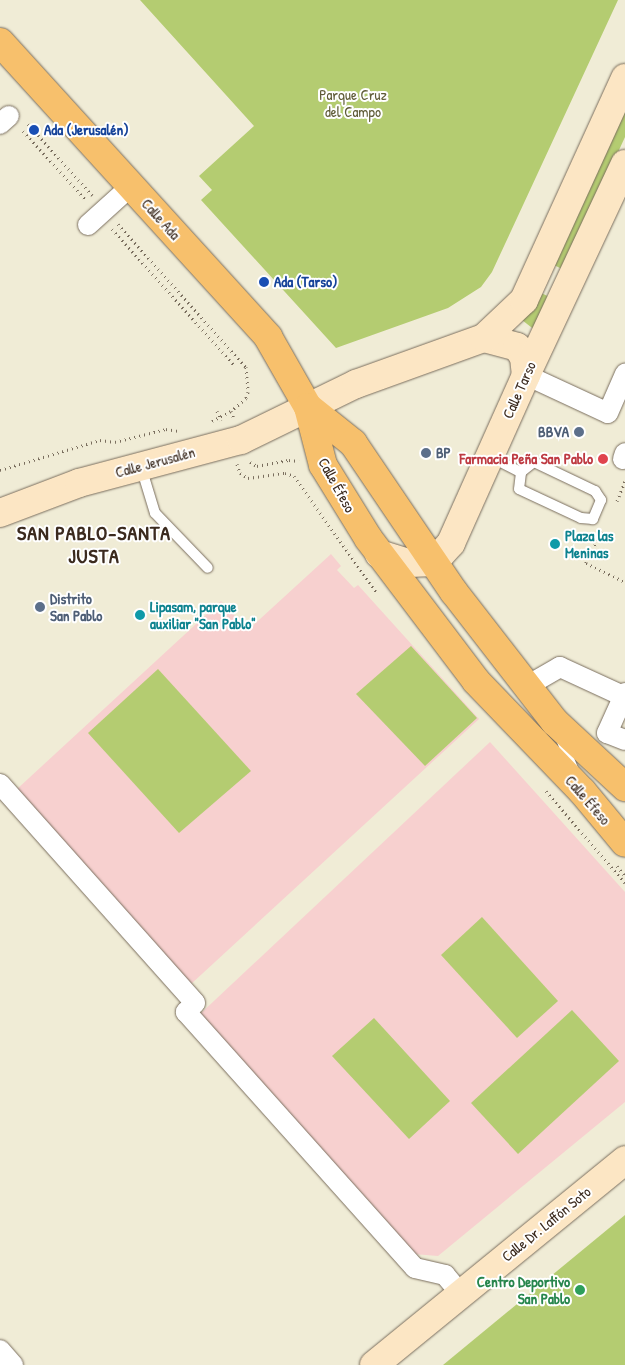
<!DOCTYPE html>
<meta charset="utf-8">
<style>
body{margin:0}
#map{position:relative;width:625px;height:1365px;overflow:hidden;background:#f0ecd6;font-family:"Patrick Hand",sans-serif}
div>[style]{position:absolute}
.built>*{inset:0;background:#f7d0cf}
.green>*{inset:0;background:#b4cc71}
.path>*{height:3px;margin-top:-1.5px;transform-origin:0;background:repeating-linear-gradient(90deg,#7a6e5e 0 1px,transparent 0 5px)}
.roads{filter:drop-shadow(0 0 1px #7a6e5e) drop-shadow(0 0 1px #7a6e5e)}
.lane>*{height:10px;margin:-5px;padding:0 5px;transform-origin:5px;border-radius:5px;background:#fff}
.street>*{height:20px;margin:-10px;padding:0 10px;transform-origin:10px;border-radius:10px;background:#fff}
.secondary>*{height:28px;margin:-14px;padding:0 14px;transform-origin:14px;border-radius:14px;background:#fce6c4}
.primary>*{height:28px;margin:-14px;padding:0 14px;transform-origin:14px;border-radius:14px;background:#f7c06c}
.dots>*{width:14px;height:14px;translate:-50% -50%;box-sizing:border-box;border:2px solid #fff;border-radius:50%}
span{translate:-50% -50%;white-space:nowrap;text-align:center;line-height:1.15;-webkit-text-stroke:4px #fff;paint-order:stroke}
.park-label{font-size:15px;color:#5f5b37}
.transit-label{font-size:15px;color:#164399;font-weight:700}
.left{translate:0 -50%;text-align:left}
.street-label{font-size:15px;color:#3b2a1e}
.service-label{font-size:15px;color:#4e5e75;font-weight:700}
.right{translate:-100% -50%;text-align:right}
.health-label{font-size:15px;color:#be3a42;font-weight:700}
.culture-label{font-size:15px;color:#0d838f;font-weight:700}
.leisure-label{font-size:15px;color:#27864d;font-weight:700}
.district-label{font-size:20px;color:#3b2a1e;font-weight:700;letter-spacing:1px}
</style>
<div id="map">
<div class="built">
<i style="clip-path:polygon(331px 554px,341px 566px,337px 570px,354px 588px,358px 585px,479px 719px,190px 985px,16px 790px,221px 601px,248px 630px)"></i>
<i style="clip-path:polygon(490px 742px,625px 892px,625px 1102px,438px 1256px,414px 1254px,199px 1015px)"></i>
</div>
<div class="green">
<i style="clip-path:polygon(140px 0,618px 0,492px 272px,481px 287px,448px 308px,336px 348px,201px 200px,212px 190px,199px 176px,254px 126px)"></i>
<i style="clip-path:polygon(625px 108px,625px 137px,564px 270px,554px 265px)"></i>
<i style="clip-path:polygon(541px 293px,552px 298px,536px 331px,522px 320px)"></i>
<i style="clip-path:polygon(411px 646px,477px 718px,425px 766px,356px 694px)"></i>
<i style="clip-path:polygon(158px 669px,251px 771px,179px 833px,88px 733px)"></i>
<i style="clip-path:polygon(482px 917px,558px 1001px,517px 1038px,441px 955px)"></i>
<i style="clip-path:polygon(572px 1010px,619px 1061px,518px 1154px,471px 1103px)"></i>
<i style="clip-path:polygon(374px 1018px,450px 1101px,409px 1139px,332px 1056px)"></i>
<i style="clip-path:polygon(625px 1215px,625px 1365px,443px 1365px)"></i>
</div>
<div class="path">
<i style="left:28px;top:124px;width:96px;rotate:48deg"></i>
<i style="left:23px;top:131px;width:93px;rotate:47.6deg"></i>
<i style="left:118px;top:224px;width:192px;rotate:48.2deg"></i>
<i style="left:246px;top:367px;width:25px;rotate:85deg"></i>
<i style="left:248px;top:392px;width:6px;rotate:108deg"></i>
<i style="left:246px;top:398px;width:20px;rotate:139deg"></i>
<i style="left:231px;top:411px;width:9px;rotate:69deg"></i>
<i style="left:112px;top:229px;width:184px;rotate:48.1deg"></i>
<i style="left:217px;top:411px;width:10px;rotate:66deg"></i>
<i style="left:212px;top:421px;width:21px;rotate:-28deg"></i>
<i style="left:250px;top:462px;width:8px;rotate:30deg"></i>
<i style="left:257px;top:466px;width:33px;rotate:-11deg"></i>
<i style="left:289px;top:460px;width:10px;rotate:6deg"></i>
<i style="left:237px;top:464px;width:9px;rotate:72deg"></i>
<i style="left:240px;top:473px;width:9px;rotate:32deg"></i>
<i style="left:248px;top:478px;width:37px;rotate:-8deg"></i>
<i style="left:285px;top:473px;width:9px;rotate:18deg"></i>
<i style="left:294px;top:476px;width:142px;rotate:54.7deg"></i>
<i style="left:0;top:470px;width:104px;rotate:-16.7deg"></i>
<i style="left:100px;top:440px;width:15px;rotate:8deg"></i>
<i style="left:115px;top:442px;width:53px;rotate:-14.3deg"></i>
<i style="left:166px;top:429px;width:12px;rotate:9deg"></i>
<i style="left:617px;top:501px;width:22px;rotate:-68deg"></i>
<i style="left:602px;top:531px;width:36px;rotate:117deg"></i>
<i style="left:586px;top:563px;width:43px;rotate:26deg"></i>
<i style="left:546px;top:791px;width:121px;rotate:49.3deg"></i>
<i style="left:617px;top:866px;width:13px;rotate:51deg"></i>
</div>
<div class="roads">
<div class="lane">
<i style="left:491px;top:457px;width:34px;rotate:27deg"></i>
<i style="left:534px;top:462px;width:68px;rotate:25.4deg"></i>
<i style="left:595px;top:491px;width:11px;rotate:56deg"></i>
<i style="left:601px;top:500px;width:21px;rotate:113deg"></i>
<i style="left:593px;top:519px;width:12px;rotate:-175deg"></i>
<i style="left:581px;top:518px;width:68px;rotate:-154.9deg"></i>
<i style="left:519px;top:489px;width:17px;rotate:-83deg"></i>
<i style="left:521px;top:472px;width:16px;rotate:-38deg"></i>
<i style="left:141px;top:467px;width:48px;rotate:73.1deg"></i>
<i style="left:155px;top:513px;width:76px;rotate:46.1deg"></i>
<i style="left:561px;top:739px;width:32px;rotate:68deg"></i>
</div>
<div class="street">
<i style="left:0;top:124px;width:12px;rotate:-42deg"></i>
<i style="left:88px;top:225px;width:58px;rotate:-42.2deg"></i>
<i style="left:526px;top:375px;width:90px;rotate:24.9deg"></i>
<i style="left:608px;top:413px;width:43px;rotate:-66.4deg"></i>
<i style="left:623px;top:459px;width:6px;rotate:-72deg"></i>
<i style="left:527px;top:686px;width:38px;rotate:-30deg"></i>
<i style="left:560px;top:667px;width:69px;rotate:24.7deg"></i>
<i style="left:625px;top:693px;width:44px;rotate:114.2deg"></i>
<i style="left:607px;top:733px;width:19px;rotate:21deg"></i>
<i style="left:0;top:784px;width:293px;rotate:48.3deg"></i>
<i style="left:195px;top:1003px;width:13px;rotate:135deg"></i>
<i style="left:186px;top:1012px;width:343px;rotate:48.2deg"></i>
<i style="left:415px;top:1268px;width:31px;rotate:13deg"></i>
<i style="left:445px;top:1275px;width:23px;rotate:50deg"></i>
<i style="left:0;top:1350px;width:20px;rotate:49deg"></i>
</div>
<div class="secondary">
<i style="left:484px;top:338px;width:34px;rotate:15deg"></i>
<i style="left:517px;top:347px;width:12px;rotate:55deg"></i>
<i style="left:524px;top:357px;width:18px;rotate:84deg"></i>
<i style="left:0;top:513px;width:85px;rotate:-20.8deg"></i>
<i style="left:79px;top:483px;width:168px;rotate:-14.9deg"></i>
<i style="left:241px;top:440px;width:128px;rotate:-26deg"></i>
<i style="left:356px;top:384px;width:136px;rotate:-19.8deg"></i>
<i style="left:484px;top:338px;width:55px;rotate:-43.5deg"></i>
<i style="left:524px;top:300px;width:244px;rotate:-65.5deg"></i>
<i style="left:379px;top:554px;width:31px;rotate:17deg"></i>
<i style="left:409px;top:563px;width:25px;rotate:-2deg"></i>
<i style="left:434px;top:562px;width:25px;rotate:-48deg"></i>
<i style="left:451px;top:543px;width:184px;rotate:-65.9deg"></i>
<i style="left:526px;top:375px;width:233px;rotate:-64.9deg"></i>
<i style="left:374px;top:1365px;width:324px;rotate:-39.2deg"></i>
</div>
<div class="primary">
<i style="left:0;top:42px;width:399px;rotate:47.7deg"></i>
<i style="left:268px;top:337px;width:81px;rotate:60.3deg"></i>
<i style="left:308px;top:407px;width:60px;rotate:75.5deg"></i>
<i style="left:323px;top:465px;width:86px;rotate:58.3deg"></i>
<i style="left:368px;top:538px;width:179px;rotate:52.9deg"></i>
<i style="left:476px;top:681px;width:153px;rotate:46.1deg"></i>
<i style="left:582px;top:791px;width:67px;rotate:50.4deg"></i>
<i style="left:308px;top:407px;width:58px;rotate:38.7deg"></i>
<i style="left:353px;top:443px;width:180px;rotate:55.9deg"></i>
<i style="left:454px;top:592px;width:165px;rotate:52.2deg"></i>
<i style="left:555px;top:722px;width:96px;rotate:42.9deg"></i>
</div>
</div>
<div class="dots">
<i style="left:34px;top:130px;background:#1a4fb4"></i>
<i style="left:264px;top:282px;background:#1a4fb4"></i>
<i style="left:579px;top:432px;background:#5c6f8a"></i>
<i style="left:426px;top:453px;background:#5c6f8a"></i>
<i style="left:603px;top:459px;background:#e0444e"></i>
<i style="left:555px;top:544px;background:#0f9aa8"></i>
<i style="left:40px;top:607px;background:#5c6f8a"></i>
<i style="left:140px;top:615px;background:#0f9aa8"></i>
<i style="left:580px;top:1290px;background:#2e9e5b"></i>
</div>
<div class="park-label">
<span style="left:353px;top:103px">Parque Cruz<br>del Campo</span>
</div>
<div class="transit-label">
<span class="left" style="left:44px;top:130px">Ada (Jerusalén)</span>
<span class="left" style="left:274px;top:282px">Ada (Tarso)</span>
</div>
<div class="street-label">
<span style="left:161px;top:219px;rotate:48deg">Calle Ada</span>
<span style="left:519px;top:390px;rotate:-66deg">Calle Tarso</span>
<span style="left:155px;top:462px;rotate:-15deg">Calle Jerusalén</span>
<span style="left:337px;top:485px;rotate:61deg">Calle Éfeso</span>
<span style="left:588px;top:800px;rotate:49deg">Calle Éfeso</span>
<span style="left:546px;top:1224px;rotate:-39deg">Calle Dr. Laffón Soto</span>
</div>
<div class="service-label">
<span class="right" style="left:569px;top:432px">BBVA</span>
<span class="left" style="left:436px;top:453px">BP</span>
<span class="left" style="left:50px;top:607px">Distrito<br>San Pablo</span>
</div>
<div class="health-label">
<span class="right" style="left:593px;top:459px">Farmacia Peña San Pablo</span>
</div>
<div class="culture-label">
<span class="left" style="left:565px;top:544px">Plaza las<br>Meninas</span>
<span class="left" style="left:150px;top:615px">Lipasam, parque<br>auxiliar "San Pablo"</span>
</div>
<div class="leisure-label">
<span class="right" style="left:570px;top:1290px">Centro Deportivo<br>San Pablo</span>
</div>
<div class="district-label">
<span style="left:94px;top:544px">SAN PABLO-SANTA<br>JUSTA</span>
</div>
</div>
